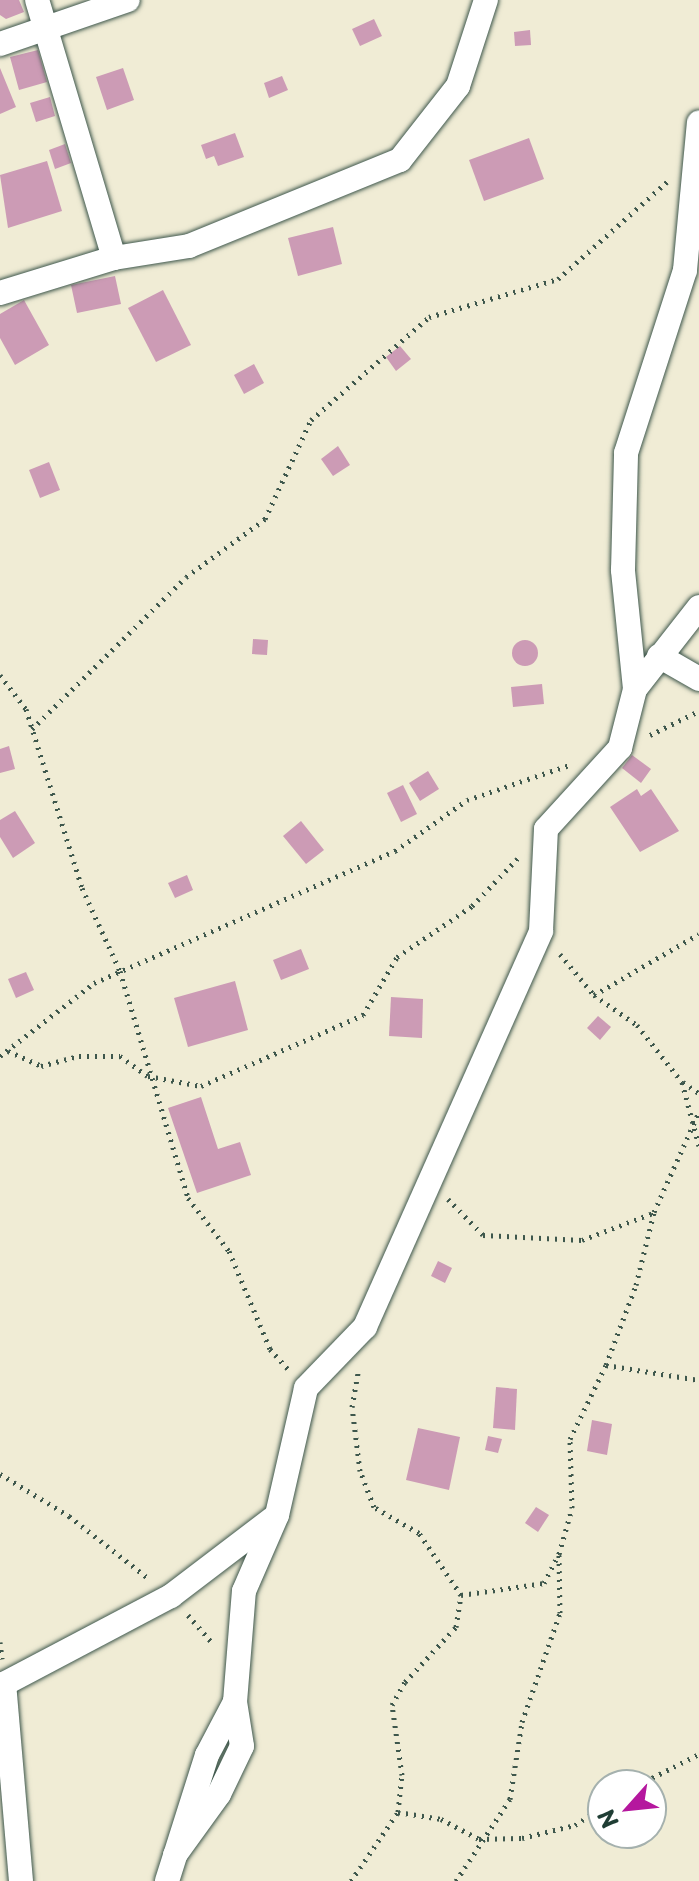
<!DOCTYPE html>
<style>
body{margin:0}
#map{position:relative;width:699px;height:1881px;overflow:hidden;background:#f0ecd5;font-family:"Playpen Sans",sans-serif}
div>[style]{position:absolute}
.building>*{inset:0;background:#cc9bb5}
.round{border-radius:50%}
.path>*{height:5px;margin-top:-2.5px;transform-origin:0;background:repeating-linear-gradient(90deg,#3e574c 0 2px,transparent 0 8px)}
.roads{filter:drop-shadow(0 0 2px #3e574c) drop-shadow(0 0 2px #3e574c)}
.minor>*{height:24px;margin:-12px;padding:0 12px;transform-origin:12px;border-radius:12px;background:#fff}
span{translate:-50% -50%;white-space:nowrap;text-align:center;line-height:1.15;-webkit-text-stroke:8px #fff;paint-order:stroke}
.north{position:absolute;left:587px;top:1769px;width:80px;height:80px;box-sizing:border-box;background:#fff;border:2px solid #a5b1ae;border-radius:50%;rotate:243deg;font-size:22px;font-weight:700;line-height:32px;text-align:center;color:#1f3d34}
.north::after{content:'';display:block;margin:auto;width:28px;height:36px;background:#b5179e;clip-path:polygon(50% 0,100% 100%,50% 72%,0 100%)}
</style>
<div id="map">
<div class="building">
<i style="clip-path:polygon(0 0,19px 0,24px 12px,6px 19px,0 15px)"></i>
<i style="clip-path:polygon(374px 19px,382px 36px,360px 46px,352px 29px)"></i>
<i style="clip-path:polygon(530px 30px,531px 45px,515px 46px,514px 32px)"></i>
<i style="clip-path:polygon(38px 50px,47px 82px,19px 90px,10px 57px)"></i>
<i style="clip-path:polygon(0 68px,16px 107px,0 114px)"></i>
<i style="clip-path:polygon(123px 68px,134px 100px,107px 110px,96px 77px)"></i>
<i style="clip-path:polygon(282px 76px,288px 90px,269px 98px,264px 83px)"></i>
<i style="clip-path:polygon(50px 97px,55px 116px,36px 122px,30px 103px)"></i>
<i style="clip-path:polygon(235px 133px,244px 157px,218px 166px,214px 156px,206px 159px,201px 145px)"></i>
<i style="clip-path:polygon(529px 138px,544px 179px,484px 201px,469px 160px)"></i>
<i style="clip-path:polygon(65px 144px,71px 163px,55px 169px,49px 150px)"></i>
<i style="clip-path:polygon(47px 161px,62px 211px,8px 228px,0 175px)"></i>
<i style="clip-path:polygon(333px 227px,342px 264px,298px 276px,288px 238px)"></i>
<i style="clip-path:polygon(115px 276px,121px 304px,77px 313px,71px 285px)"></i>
<i style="clip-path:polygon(163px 290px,191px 345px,156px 362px,128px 308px)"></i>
<i style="clip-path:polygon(24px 300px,49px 345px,15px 365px,0 338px,0 314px)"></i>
<i style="clip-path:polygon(400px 346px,411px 359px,396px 371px,386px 357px)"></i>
<i style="clip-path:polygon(254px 364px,264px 383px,244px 394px,234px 375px)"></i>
<i style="clip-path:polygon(338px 446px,350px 465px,333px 476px,321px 459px)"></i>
<i style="clip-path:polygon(49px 462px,60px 490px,40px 498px,29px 470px)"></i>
<i style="clip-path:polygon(253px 639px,268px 640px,267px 655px,252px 654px)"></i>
<i class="round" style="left:512px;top:640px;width:26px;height:26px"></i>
<i style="clip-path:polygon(542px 684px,544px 704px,513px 707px,511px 687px)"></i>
<i style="clip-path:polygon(9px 746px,15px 769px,0 773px,0 749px)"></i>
<i style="clip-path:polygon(632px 755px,651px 769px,641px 783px,622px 768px)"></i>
<i style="clip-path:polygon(428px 771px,439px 789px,420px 801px,409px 783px)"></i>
<i style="clip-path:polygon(403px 785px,417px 814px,401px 822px,387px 793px)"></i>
<i style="clip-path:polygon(637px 789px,641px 796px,651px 789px,679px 831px,640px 852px,610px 807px)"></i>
<i style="clip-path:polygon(15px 811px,35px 843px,13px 858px,0 837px,0 820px)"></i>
<i style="clip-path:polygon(301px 821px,324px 850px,306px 864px,283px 836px)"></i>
<i style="clip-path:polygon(187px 875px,193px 890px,175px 898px,168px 883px)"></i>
<i style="clip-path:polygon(301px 949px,309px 969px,281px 980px,273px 960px)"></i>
<i style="clip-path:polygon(26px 972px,34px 990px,16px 998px,8px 979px)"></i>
<i style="clip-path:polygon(235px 981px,248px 1030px,188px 1047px,174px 998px)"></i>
<i style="clip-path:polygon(391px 997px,423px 999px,422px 1038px,389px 1036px)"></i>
<i style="clip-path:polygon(598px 1016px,611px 1027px,600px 1040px,587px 1028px)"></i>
<i style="clip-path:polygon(201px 1097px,218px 1149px,240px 1142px,251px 1175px,197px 1193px,168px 1108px)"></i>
<i style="clip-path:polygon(438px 1261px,452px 1268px,445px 1283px,431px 1276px)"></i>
<i style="clip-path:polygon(496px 1387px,517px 1389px,515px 1430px,493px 1428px)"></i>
<i style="clip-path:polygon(592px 1420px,612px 1424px,607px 1455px,587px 1451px)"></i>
<i style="clip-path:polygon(418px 1428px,460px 1437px,449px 1490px,406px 1480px)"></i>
<i style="clip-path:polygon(488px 1436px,502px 1439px,498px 1453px,485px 1450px)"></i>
<i style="clip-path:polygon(536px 1507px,549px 1515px,538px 1532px,525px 1523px)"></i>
</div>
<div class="path">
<i style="left:0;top:675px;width:43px;rotate:52.6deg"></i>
<i style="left:26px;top:709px;width:188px;rotate:72.6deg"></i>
<i style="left:82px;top:888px;width:91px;rotate:65.4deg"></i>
<i style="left:120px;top:971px;width:237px;rotate:73.3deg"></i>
<i style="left:188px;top:1198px;width:67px;rotate:52.3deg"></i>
<i style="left:229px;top:1251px;width:106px;rotate:67.3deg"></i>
<i style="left:270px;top:1349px;width:28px;rotate:48deg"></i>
<i style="left:32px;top:729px;width:216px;rotate:-44.6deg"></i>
<i style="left:186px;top:577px;width:98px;rotate:-36.3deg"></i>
<i style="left:265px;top:519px;width:109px;rotate:-65.1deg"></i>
<i style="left:311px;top:420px;width:157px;rotate:-41.1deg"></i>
<i style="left:429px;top:317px;width:134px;rotate:-16.4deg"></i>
<i style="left:558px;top:279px;width:147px;rotate:-41.7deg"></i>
<i style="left:650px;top:735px;width:55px;rotate:-26.1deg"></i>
<i style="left:560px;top:954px;width:53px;rotate:50.3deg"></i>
<i style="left:594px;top:995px;width:121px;rotate:-30.2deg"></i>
<i style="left:594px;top:995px;width:52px;rotate:34.9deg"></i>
<i style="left:637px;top:1025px;width:73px;rotate:51.7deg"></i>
<i style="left:682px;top:1082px;width:66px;rotate:75.1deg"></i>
<i style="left:8px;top:1051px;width:36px;rotate:24deg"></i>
<i style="left:41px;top:1066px;width:39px;rotate:-15deg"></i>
<i style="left:79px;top:1056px;width:41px"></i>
<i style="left:120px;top:1056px;width:34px;rotate:36deg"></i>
<i style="left:148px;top:1076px;width:54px;rotate:10.7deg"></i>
<i style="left:201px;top:1086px;width:177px;rotate:-23.7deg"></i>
<i style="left:363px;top:1015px;width:67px;rotate:-59.6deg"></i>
<i style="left:397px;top:957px;width:91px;rotate:-34.2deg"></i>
<i style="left:472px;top:906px;width:66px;rotate:-46.2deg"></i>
<i style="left:0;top:1056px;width:119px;rotate:-37.8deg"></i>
<i style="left:94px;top:983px;width:329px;rotate:-23.7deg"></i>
<i style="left:395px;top:851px;width:88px;rotate:-35.3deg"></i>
<i style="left:467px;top:800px;width:108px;rotate:-18.9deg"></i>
<i style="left:683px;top:1082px;width:19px;rotate:35deg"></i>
<i style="left:448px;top:1199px;width:50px;rotate:45.8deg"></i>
<i style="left:483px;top:1235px;width:99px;rotate:2.9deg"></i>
<i style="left:582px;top:1240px;width:76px;rotate:-20.8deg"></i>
<i style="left:606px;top:1365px;width:94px;rotate:9.2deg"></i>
<i style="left:0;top:1474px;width:81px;rotate:31.3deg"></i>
<i style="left:69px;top:1516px;width:102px;rotate:38.2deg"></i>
<i style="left:461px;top:1595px;width:84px;rotate:-8.2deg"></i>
<i style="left:544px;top:1583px;width:33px;rotate:-63deg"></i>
<i style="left:559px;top:1554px;width:48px;rotate:-74.2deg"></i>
<i style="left:572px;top:1508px;width:69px;rotate:-91.7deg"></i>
<i style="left:570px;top:1439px;width:82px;rotate:-64.1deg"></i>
<i style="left:606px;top:1365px;width:85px;rotate:-69.4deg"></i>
<i style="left:636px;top:1285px;width:75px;rotate:-76.1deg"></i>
<i style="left:654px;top:1212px;width:110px;rotate:-65.8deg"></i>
<i style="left:188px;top:1615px;width:38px;rotate:49deg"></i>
<i style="left:0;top:1642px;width:17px;rotate:83deg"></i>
<i style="left:638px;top:1785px;width:68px;rotate:-26.9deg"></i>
<i style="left:398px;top:1812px;width:44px;rotate:9.2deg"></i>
<i style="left:441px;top:1819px;width:43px;rotate:27.8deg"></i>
<i style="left:479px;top:1839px;width:43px;rotate:-1.3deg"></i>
<i style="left:522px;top:1838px;width:55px;rotate:-13.8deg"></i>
<i style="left:575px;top:1825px;width:33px;rotate:-33deg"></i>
<i style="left:351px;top:1881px;width:83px;rotate:-55.7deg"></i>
<i style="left:398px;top:1812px;width:37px;rotate:-84deg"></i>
<i style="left:402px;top:1775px;width:71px;rotate:-98.1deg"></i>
<i style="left:392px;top:1705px;width:26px;rotate:-61deg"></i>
<i style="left:405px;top:1682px;width:75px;rotate:-47.2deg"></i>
<i style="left:456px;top:1627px;width:32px;rotate:-81deg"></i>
<i style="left:461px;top:1595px;width:75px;rotate:-124.1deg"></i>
<i style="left:419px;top:1533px;width:52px;rotate:-150deg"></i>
<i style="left:374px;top:1507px;width:39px;rotate:-111deg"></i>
<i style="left:360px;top:1471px;width:64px;rotate:-97.1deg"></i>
<i style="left:352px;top:1407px;width:36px;rotate:-80deg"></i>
<i style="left:456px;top:1881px;width:98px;rotate:-56.6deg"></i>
<i style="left:510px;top:1799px;width:78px;rotate:-81.1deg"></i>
<i style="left:522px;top:1722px;width:115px;rotate:-70.8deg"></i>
<i style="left:560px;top:1613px;width:58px;rotate:-91deg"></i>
</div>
<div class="roads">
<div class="minor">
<i style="left:0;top:44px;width:135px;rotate:-19deg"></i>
<i style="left:114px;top:258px;width:76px;rotate:-9.1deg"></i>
<i style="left:189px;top:246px;width:228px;rotate:-22.2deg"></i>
<i style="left:400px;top:160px;width:94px;rotate:-51.9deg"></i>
<i style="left:458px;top:86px;width:90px;rotate:-72deg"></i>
<i style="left:0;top:293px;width:119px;rotate:-17.1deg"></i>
<i style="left:114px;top:258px;width:269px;rotate:-106.6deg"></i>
<i style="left:659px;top:656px;width:46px;rotate:29.9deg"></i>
<i style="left:635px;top:689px;width:104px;rotate:-52deg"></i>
<i style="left:175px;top:1855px;width:75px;rotate:-54.2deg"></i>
<i style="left:219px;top:1794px;width:53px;rotate:-64.4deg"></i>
<i style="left:242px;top:1746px;width:45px;rotate:-99deg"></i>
<i style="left:235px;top:1702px;width:111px;rotate:-85.4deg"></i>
<i style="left:244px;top:1591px;width:83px;rotate:-66.5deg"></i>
<i style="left:277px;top:1515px;width:130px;rotate:-77.1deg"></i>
<i style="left:306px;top:1388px;width:85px;rotate:-46deg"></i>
<i style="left:365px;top:1327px;width:433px;rotate:-66deg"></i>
<i style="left:541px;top:931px;width:102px;rotate:-87.2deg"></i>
<i style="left:546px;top:829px;width:110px;rotate:-47.6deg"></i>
<i style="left:620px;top:748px;width:61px;rotate:-75.7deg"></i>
<i style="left:635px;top:689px;width:120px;rotate:-95.8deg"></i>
<i style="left:623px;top:570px;width:117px;rotate:-88.5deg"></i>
<i style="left:626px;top:453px;width:192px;rotate:-72.1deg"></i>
<i style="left:685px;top:270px;width:148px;rotate:-84.6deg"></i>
<i style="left:21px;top:1881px;width:198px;rotate:-94.9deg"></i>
<i style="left:4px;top:1684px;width:189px;rotate:-27.8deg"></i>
<i style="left:171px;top:1596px;width:127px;rotate:-37.3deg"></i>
<i style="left:167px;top:1881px;width:132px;rotate:-72.4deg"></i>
<i style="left:207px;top:1755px;width:60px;rotate:-62.2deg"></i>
</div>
</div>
<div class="north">N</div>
</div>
